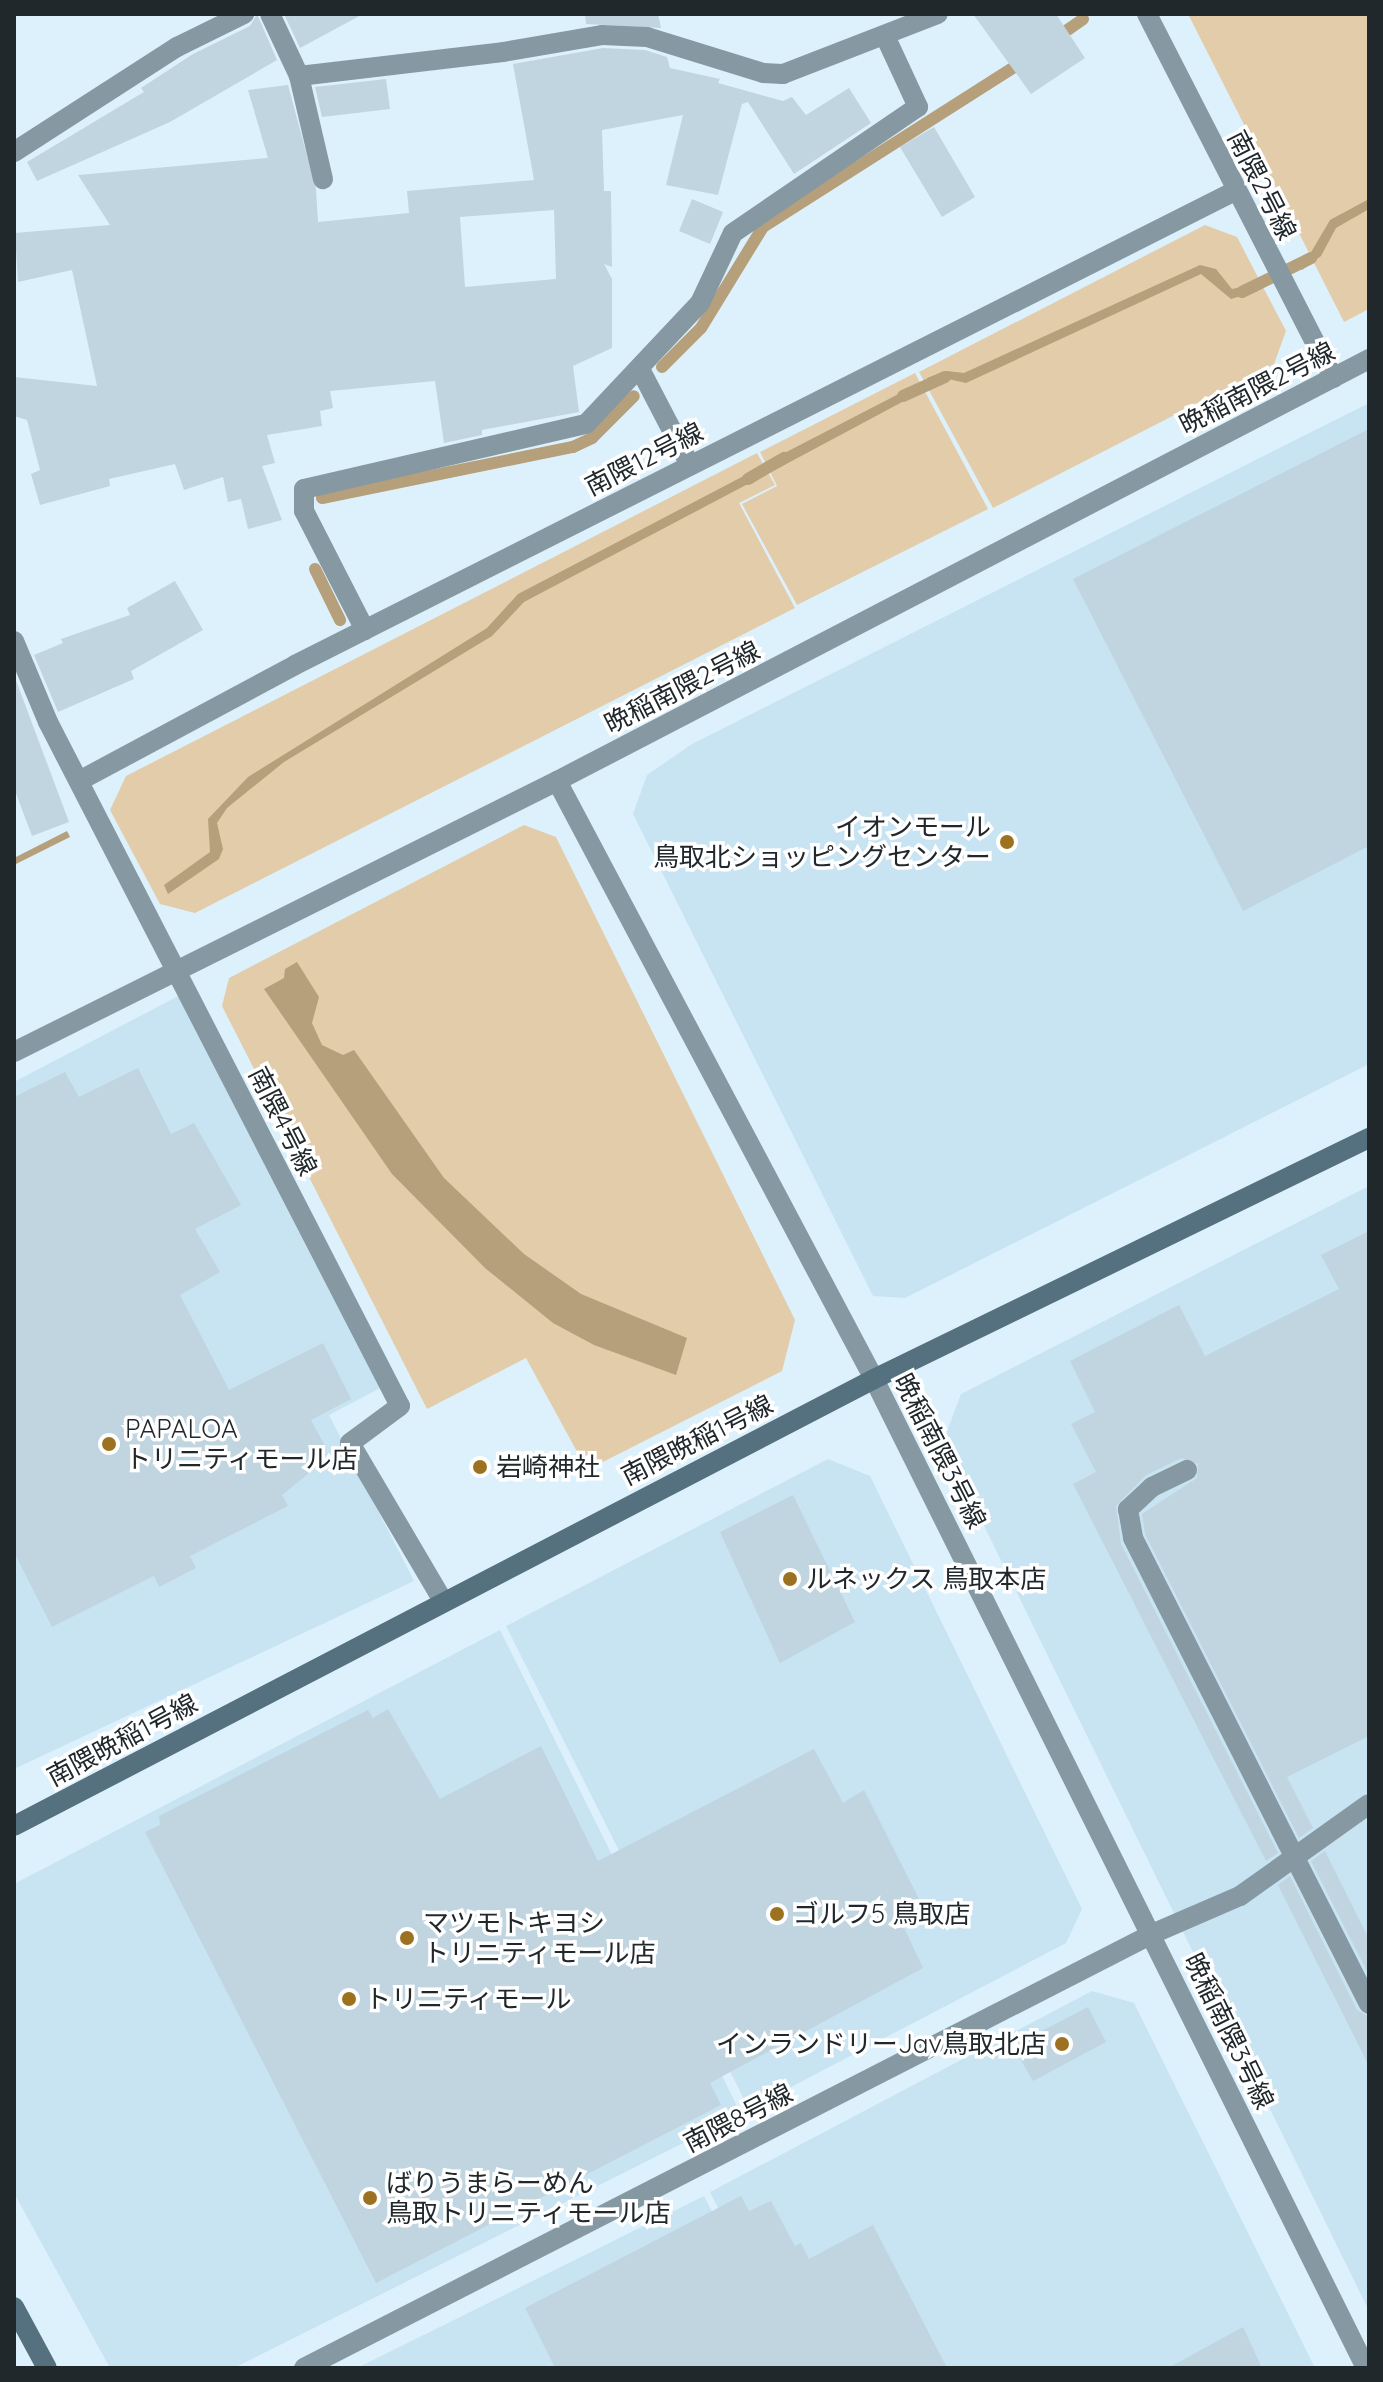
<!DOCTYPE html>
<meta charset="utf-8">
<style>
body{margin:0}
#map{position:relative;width:1383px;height:2382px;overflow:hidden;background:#ddf1fc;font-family:Quicksand,"Noto Sans JP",sans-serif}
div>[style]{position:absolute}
.built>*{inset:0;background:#c8e3f2}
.green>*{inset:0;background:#e2ccaa}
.water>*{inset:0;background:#b69f7b}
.stream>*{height:12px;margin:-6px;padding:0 6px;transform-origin:6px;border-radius:6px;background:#b69f7b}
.building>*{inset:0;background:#c0d5df}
.lane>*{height:20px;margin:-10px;padding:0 10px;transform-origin:10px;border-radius:10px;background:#8699a2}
.street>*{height:20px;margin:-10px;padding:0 10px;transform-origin:10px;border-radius:10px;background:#8699a2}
.secondary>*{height:20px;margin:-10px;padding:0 10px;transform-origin:10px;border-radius:10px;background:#55707e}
.lane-bridge>*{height:20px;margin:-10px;padding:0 10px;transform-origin:10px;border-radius:10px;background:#8699a2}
.dots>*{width:22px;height:22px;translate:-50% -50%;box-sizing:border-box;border:4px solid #fff;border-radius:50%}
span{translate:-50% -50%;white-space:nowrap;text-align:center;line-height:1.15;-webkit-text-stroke:7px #fff;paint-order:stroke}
.street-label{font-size:26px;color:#21282c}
.poi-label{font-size:26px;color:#21282c}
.right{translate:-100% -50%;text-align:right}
.left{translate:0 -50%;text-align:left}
.frame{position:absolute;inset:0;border:16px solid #21282c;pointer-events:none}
</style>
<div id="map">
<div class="built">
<i style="clip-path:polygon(1369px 403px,1369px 1064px,905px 1298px,873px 1296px,633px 814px,647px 775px,692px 744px)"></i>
<i style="clip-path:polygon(186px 992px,386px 1385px,329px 1415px,414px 1581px,14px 1769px,14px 1082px)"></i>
<i style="clip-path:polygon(1369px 1186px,1369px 2311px,943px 1442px,961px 1394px)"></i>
<i style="clip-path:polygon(828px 1459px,870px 1476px,1082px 1909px,1066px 1943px,749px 2109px,506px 1626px)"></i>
<i style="clip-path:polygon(500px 1630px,741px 2114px,234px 2368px,110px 2368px,14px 2193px,14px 1884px)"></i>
<i style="clip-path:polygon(1092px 1991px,1134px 2003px,1315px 2368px,800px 2368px,710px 2192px)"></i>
<i style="clip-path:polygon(704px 2196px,793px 2368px,357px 2368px)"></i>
</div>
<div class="green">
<i style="clip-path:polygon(1188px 14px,1369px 14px,1369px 309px,1344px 322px)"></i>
<i style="clip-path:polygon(1205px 225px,1237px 237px,1286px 331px,1274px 364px,993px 508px,919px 372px)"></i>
<i style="clip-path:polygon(915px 373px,988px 509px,797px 605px,742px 504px,777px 486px,760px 452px)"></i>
<i style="clip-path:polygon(757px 453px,775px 485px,739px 503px,795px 608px,195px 913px,160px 904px,110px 810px,126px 776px)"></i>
<i style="clip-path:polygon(524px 825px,556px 837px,795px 1320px,782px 1371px,587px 1470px,526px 1358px,427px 1409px,222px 1006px,229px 978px)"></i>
</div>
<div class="water">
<i style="clip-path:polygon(1369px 199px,1369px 209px,1336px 228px,1321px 256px,1302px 270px,1297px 262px,1310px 254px,1330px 220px)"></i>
<i style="clip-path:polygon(1200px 265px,1216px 269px,1232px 289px,1254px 284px,1258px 291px,1231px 299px,1201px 274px,966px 383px,948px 379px,932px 387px,927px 378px,947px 371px,964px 373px)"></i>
<i style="clip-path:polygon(914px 386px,919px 393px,775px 470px,769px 461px)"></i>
<i style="clip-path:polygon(759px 468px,765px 475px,524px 602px,492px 636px,284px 762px,227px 808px,217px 823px,223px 849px,219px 859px,168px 894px,164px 885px,210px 852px,208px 819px,248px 777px,487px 628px,518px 594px)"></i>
<i style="clip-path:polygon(67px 831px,70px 837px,14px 865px,14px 858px)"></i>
<i style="clip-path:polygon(297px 962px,319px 997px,312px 1023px,322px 1045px,343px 1055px,354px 1050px,444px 1178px,524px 1254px,581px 1294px,687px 1338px,676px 1375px,594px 1345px,553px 1323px,485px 1268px,392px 1174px,264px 989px,284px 978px,285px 969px)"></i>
</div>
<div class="stream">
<i style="left:1056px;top:38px;width:33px;rotate:-35deg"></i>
<i style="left:1242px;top:292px;width:77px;rotate:-26.2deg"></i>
<i style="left:662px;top:367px;width:55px;rotate:-45deg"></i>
<i style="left:701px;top:328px;width:119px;rotate:-58.5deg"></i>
<i style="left:763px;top:227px;width:311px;rotate:-32.5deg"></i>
<i style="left:903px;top:396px;width:46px;rotate:-24.3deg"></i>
<i style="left:748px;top:479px;width:42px;rotate:-30.3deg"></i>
<i style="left:322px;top:498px;width:256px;rotate:-11.5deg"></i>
<i style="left:573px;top:447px;width:21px;rotate:-25deg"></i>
<i style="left:592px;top:438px;width:59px;rotate:-45deg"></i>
<i style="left:315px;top:569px;width:57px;rotate:63.9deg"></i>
</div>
<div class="building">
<i style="clip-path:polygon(257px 14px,277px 60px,170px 122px,37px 181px,27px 162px,144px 92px,141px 88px,193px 54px,250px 26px)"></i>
<i style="clip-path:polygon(284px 14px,363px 14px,300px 48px)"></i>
<i style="clip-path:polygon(585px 14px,658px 14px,661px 28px,586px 24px)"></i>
<i style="clip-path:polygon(973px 14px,1056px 14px,1085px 58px,1031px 94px)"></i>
<i style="clip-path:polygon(evenodd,603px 48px,645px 50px,667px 57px,670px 68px,720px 79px,718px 83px,783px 101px,792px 97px,806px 115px,849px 88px,871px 123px,794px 174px,748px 102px,742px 104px,718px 195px,666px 185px,683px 115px,602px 130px,604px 191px,611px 191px,612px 267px,604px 264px,612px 279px,612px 348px,573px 366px,579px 412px,482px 430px,482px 435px,444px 443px,435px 381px,330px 391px,333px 408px,320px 411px,322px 426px,267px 435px,275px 463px,262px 466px,282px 520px,248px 529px,241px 499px,228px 502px,223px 477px,184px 490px,175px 464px,109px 479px,110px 486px,40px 505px,31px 474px,40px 470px,27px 420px,14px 416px,14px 377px,97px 386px,72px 270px,18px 282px,15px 233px,110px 225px,78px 175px,268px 158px,248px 90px,288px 85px,316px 189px,318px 222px,409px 213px,407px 191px,534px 180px,513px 64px,603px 48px,554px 210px,556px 279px,465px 287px,460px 217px,554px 210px)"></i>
<i style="clip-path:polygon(386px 79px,390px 109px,322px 117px,315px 87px)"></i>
<i style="clip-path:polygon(934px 127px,975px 197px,942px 217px,900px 147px)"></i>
<i style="clip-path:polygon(692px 199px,723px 212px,710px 244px,679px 231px)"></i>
<i style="clip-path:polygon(1369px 429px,1369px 846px,1243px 911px,1073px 579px)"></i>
<i style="clip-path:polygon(175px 581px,203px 630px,131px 671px,134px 679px,58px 712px,34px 655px,63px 643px,61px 639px,130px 615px,127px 608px)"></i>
<i style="clip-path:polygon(14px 675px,69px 822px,32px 836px,14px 788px)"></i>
<i style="clip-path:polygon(138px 1068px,171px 1134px,194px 1123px,241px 1205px,195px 1229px,220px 1272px,180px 1295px,229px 1390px,323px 1343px,351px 1399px,311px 1420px,325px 1446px,324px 1461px,282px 1495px,288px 1506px,190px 1556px,196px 1568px,159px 1587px,154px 1576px,52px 1627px,14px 1552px,14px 1097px,65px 1072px,79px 1097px)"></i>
<i style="clip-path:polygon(1369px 1231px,1369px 1736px,1287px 1777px,1313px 1828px,1299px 1838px,1145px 1534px,1142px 1514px,1197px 1478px,1198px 1464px,1182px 1458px,1146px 1475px,1116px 1506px,1121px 1544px,1278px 1853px,1266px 1861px,1073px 1484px,1096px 1472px,1071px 1424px,1095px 1412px,1070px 1361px,1179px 1305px,1205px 1356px,1339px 1289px,1321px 1255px)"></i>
<i style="clip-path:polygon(793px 1495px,855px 1622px,780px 1663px,720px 1532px)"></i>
<i style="clip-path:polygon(388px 1709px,440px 1799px,541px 1746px,598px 1861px,814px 1749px,843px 1803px,864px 1790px,921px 1903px,898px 1915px,923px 1968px,710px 2083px,721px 2105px,376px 2283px,145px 1832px,160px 1825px,159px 1816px,368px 1710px,373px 1718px)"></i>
<i style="clip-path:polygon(1325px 1851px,1369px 1939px,1369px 1975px,1311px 1861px)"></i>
<i style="clip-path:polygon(1290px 1876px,1357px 2010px,1369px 2017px,1369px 2066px,1278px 1885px)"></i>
<i style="clip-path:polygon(1088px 2007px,1106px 2042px,1033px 2081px,1013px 2046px)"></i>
<i style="clip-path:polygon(741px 2196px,749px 2211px,771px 2201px,795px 2246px,801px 2243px,809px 2259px,873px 2225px,947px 2368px,555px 2368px,525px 2308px)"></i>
<i style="clip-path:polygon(1243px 2327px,1262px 2368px,1168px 2368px)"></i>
</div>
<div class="lane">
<i style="left:1152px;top:1487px;width:39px;rotate:-26deg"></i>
<i style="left:1152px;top:1934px;width:96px;rotate:-23.4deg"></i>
<i style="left:1240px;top:1896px;width:158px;rotate:-35.5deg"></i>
</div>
<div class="street">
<i style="left:270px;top:14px;width:68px;rotate:64.9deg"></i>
<i style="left:299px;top:76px;width:205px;rotate:-6.7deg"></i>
<i style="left:503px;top:52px;width:100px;rotate:-9.7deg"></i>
<i style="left:602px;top:35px;width:45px;rotate:2.5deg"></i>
<i style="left:647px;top:37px;width:121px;rotate:17.2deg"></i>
<i style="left:763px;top:73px;width:20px;rotate:3deg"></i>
<i style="left:783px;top:74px;width:166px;rotate:-21.2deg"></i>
<i style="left:1147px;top:14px;width:409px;rotate:62.9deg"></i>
<i style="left:299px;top:76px;width:106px;rotate:76.9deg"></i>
<i style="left:14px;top:152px;width:194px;rotate:-32.8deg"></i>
<i style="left:177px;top:47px;width:75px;rotate:-26.2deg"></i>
<i style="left:640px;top:369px;width:108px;rotate:62.5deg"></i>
<i style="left:365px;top:630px;width:134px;rotate:-117.1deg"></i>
<i style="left:304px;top:511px;width:22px;rotate:-90deg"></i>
<i style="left:304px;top:489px;width:289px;rotate:-13deg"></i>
<i style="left:586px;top:424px;width:166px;rotate:-46.7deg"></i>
<i style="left:700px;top:303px;width:77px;rotate:-64.8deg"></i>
<i style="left:733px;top:233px;width:224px;rotate:-34.3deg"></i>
<i style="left:918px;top:107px;width:76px;rotate:-114.9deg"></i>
<i style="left:14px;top:641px;width:88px;rotate:67.2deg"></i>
<i style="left:48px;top:722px;width:769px;rotate:62.77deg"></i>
<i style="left:400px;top:1406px;width:62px;rotate:143.5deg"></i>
<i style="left:350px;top:1443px;width:181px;rotate:59.5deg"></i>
<i style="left:79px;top:781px;width:245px;rotate:-28.2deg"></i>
<i style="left:295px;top:665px;width:1053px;rotate:-26.76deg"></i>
<i style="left:557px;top:781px;width:677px;rotate:62.07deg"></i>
<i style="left:874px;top:1379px;width:1105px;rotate:63.55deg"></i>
<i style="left:14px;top:1052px;width:607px;rotate:-26.52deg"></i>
<i style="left:557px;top:781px;width:915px;rotate:-27.46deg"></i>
<i style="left:304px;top:2368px;width:953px;rotate:-27.1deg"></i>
</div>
<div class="secondary">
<i style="left:14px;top:1826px;width:969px;rotate:-27.46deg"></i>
<i style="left:874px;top:1379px;width:551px;rotate:-25.96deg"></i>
<i style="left:14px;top:2307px;width:69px;rotate:61.6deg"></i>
</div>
<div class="lane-bridge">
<i style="left:1152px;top:1487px;width:33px;rotate:137deg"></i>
<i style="left:1128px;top:1509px;width:29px;rotate:80deg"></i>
<i style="left:1133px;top:1538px;width:522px;rotate:63.14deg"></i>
</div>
<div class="dots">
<i style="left:1007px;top:842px;background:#9c7220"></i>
<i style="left:109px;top:1444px;background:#9c7220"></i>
<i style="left:480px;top:1467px;background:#9c7220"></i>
<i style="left:790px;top:1579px;background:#9c7220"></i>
<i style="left:777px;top:1914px;background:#9c7220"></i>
<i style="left:407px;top:1938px;background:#9c7220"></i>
<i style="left:349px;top:1999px;background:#9c7220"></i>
<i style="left:1062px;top:2044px;background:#9c7220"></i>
<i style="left:370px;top:2198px;background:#9c7220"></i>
</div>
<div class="street-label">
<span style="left:1262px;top:185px;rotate:63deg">南隈2号線</span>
<span style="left:1257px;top:388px;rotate:-27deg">晩稲南隈2号線</span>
<span style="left:644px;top:459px;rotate:-27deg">南隈12号線</span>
<span style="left:682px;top:687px;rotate:-27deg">晩稲南隈2号線</span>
<span style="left:283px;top:1121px;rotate:63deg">南隈4号線</span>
<span style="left:697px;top:1440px;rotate:-27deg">南隈晩稲1号線</span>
<span style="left:940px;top:1451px;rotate:63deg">晩稲南隈3号線</span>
<span style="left:122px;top:1740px;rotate:-28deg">南隈晩稲1号線</span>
<span style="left:1229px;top:2031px;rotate:64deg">晩稲南隈3号線</span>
<span style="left:738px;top:2118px;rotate:-27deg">南隈8号線</span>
</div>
<div class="poi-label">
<span class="right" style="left:991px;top:842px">イオンモール<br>鳥取北ショッピングセンター</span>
<span class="left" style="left:125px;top:1444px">PAPALOA<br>トリニティモール店</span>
<span class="left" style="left:496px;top:1467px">岩崎神社</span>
<span class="left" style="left:806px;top:1579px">ルネックス 鳥取本店</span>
<span class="left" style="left:793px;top:1914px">ゴルフ5 鳥取店</span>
<span class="left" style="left:423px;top:1938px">マツモトキヨシ<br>トリニティモール店</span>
<span class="left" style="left:365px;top:1999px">トリニティモール</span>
<span class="right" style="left:1046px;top:2044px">インランドリーJav鳥取北店</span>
<span class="left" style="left:386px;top:2198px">ばりうまらーめん<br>鳥取トリニティモール店</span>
</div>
<div class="frame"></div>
</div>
